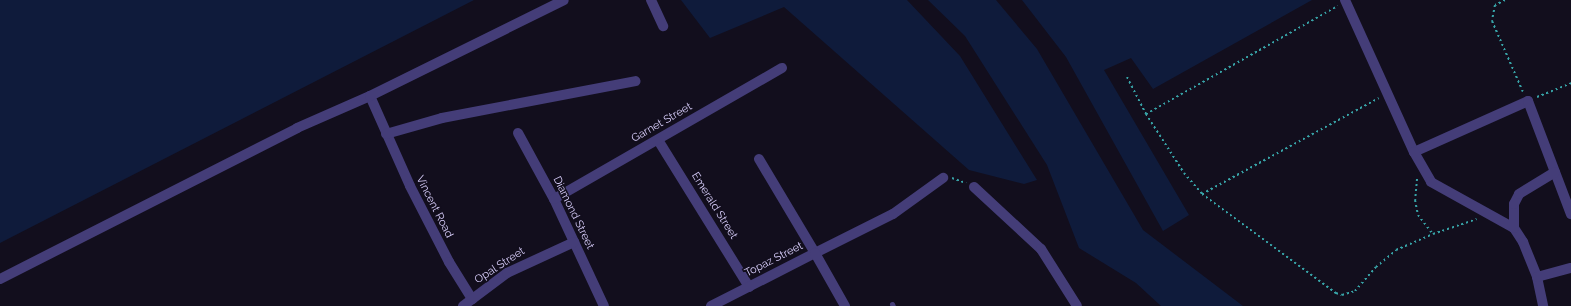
<!DOCTYPE html>
<style>
body{margin:0}
#map{position:relative;width:1571px;height:306px;overflow:hidden;background:#120e1d;font-family:Raleway,sans-serif}
div>[style]{position:absolute}
.water>*{inset:0;background:#0f1b3b}
.path>*{height:2px;margin-top:-1px;transform-origin:0;background:repeating-linear-gradient(90deg,#37a2a6 0 2px,transparent 0 5px)}
.lane>*{height:5px;margin:-2.5px;padding:0 2.5px;transform-origin:2.5px;border-radius:2.5px;background:#443d78}
.street>*{height:10px;margin:-5px;padding:0 5px;transform-origin:5px;border-radius:5px;background:#443d78}
span{translate:-50% -50%;white-space:nowrap;text-align:center;line-height:1.15;-webkit-text-stroke:3px #120e1d;paint-order:stroke}
.street-label{font-size:11px;color:#d8cefb}
</style>
<div id="map">
<div class="water">
<i style="clip-path:polygon(0 0,474px 0,0 243px)"></i>
<i style="clip-path:polygon(681px 0,907px 0,960px 56px,1037px 180px,1024px 184px,969px 170px,784px 7px,710px 38px)"></i>
<i style="clip-path:polygon(928px 0,996px 0,1037px 49px,1143px 230px,1243px 306px,1161px 306px,1136px 283px,1079px 248px,1047px 165px,965px 36px)"></i>
<i style="clip-path:polygon(1022px 0,1312px 0,1153px 89px,1131px 58px,1104px 70px,1189px 215px,1163px 231px,1066px 57px)"></i>
</div>
<div class="path">
<i style="left:1505px;top:0;width:11px;rotate:153deg"></i>
<i style="left:1495px;top:5px;width:16px;rotate:101deg"></i>
<i style="left:1492px;top:21px;width:77px;rotate:66.4deg"></i>
<i style="left:1127px;top:77px;width:42px;rotate:62.8deg"></i>
<i style="left:1146px;top:114px;width:220px;rotate:-29.4deg"></i>
<i style="left:1537px;top:97px;width:37px;rotate:-22deg"></i>
<i style="left:1146px;top:114px;width:70px;rotate:57.2deg"></i>
<i style="left:1184px;top:173px;width:28px;rotate:49deg"></i>
<i style="left:1202px;top:194px;width:201px;rotate:-28.5deg"></i>
<i style="left:952px;top:178px;width:15px;rotate:20deg"></i>
<i style="left:1417px;top:179px;width:21px;rotate:95deg"></i>
<i style="left:1415px;top:200px;width:15px;rotate:79deg"></i>
<i style="left:1418px;top:215px;width:24px;rotate:52deg"></i>
<i style="left:1433px;top:234px;width:46px;rotate:-18.8deg"></i>
<i style="left:1202px;top:194px;width:167px;rotate:36.5deg"></i>
<i style="left:1336px;top:293px;width:6px;rotate:18deg"></i>
<i style="left:1342px;top:295px;width:14px;rotate:-17deg"></i>
<i style="left:1355px;top:291px;width:32px;rotate:-49deg"></i>
<i style="left:1376px;top:267px;width:26px;rotate:-40deg"></i>
<i style="left:1396px;top:250px;width:40px;rotate:-23.4deg"></i>
</div>
<div class="lane">
<i style="left:892px;top:304px;width:2px;rotate:63deg"></i>
</div>
<div class="street">
<i style="left:651px;top:0;width:29px;rotate:65deg"></i>
<i style="left:1345px;top:0;width:167px;rotate:65.6deg"></i>
<i style="left:1414px;top:152px;width:125px;rotate:-24.1deg"></i>
<i style="left:1528px;top:101px;width:121px;rotate:69.2deg"></i>
<i style="left:370px;top:96px;width:98px;rotate:66deg"></i>
<i style="left:410px;top:186px;width:85px;rotate:62.8deg"></i>
<i style="left:449px;top:262px;width:44px;rotate:58.1deg"></i>
<i style="left:518px;top:133px;width:75px;rotate:61.4deg"></i>
<i style="left:554px;top:199px;width:118px;rotate:65deg"></i>
<i style="left:386px;top:134px;width:58px;rotate:-15.9deg"></i>
<i style="left:442px;top:118px;width:197px;rotate:-10.8deg"></i>
<i style="left:658px;top:140px;width:173px;rotate:58.2deg"></i>
<i style="left:1414px;top:152px;width:34px;rotate:60deg"></i>
<i style="left:1431px;top:182px;width:95px;rotate:29deg"></i>
<i style="left:1514px;top:228px;width:17px;rotate:57deg"></i>
<i style="left:1523px;top:242px;width:38px;rotate:68deg"></i>
<i style="left:1537px;top:277px;width:30px;rotate:78deg"></i>
<i style="left:759px;top:159px;width:109px;rotate:59.2deg"></i>
<i style="left:815px;top:253px;width:87px;rotate:-26.6deg"></i>
<i style="left:893px;top:214px;width:62px;rotate:-35.8deg"></i>
<i style="left:974px;top:187px;width:91px;rotate:42.8deg"></i>
<i style="left:1041px;top:249px;width:67px;rotate:57.7deg"></i>
<i style="left:554px;top:199px;width:263px;rotate:-29.9deg"></i>
<i style="left:1514px;top:228px;width:24px;rotate:-90deg"></i>
<i style="left:1514px;top:204px;width:11px;rotate:-63deg"></i>
<i style="left:1519px;top:194px;width:42px;rotate:-31.4deg"></i>
<i style="left:1537px;top:277px;width:35px;rotate:-15deg"></i>
<i style="left:0;top:279px;width:333px;rotate:-26.9deg"></i>
<i style="left:297px;top:128px;width:80px;rotate:-23.7deg"></i>
<i style="left:370px;top:96px;width:216px;rotate:-26.3deg"></i>
<i style="left:463px;top:306px;width:55px;rotate:-36.9deg"></i>
<i style="left:507px;top:273px;width:74px;rotate:-24.8deg"></i>
<i style="left:711px;top:306px;width:117px;rotate:-27deg"></i>
<i style="left:815px;top:253px;width:61px;rotate:60.5deg"></i>
</div>
<div class="street-label">
<span style="left:662px;top:123px;rotate:-30deg">Garnet Street</span>
<span style="left:714px;top:206px;rotate:58deg">Emerald Street</span>
<span style="left:434px;top:207px;rotate:63deg">Vincent Road</span>
<span style="left:573px;top:213px;rotate:64deg">Diamond Street</span>
<span style="left:774px;top:260px;rotate:-27deg">Topaz Street</span>
<span style="left:500px;top:266px;rotate:-33deg">Opal Street</span>
</div>
</div>
